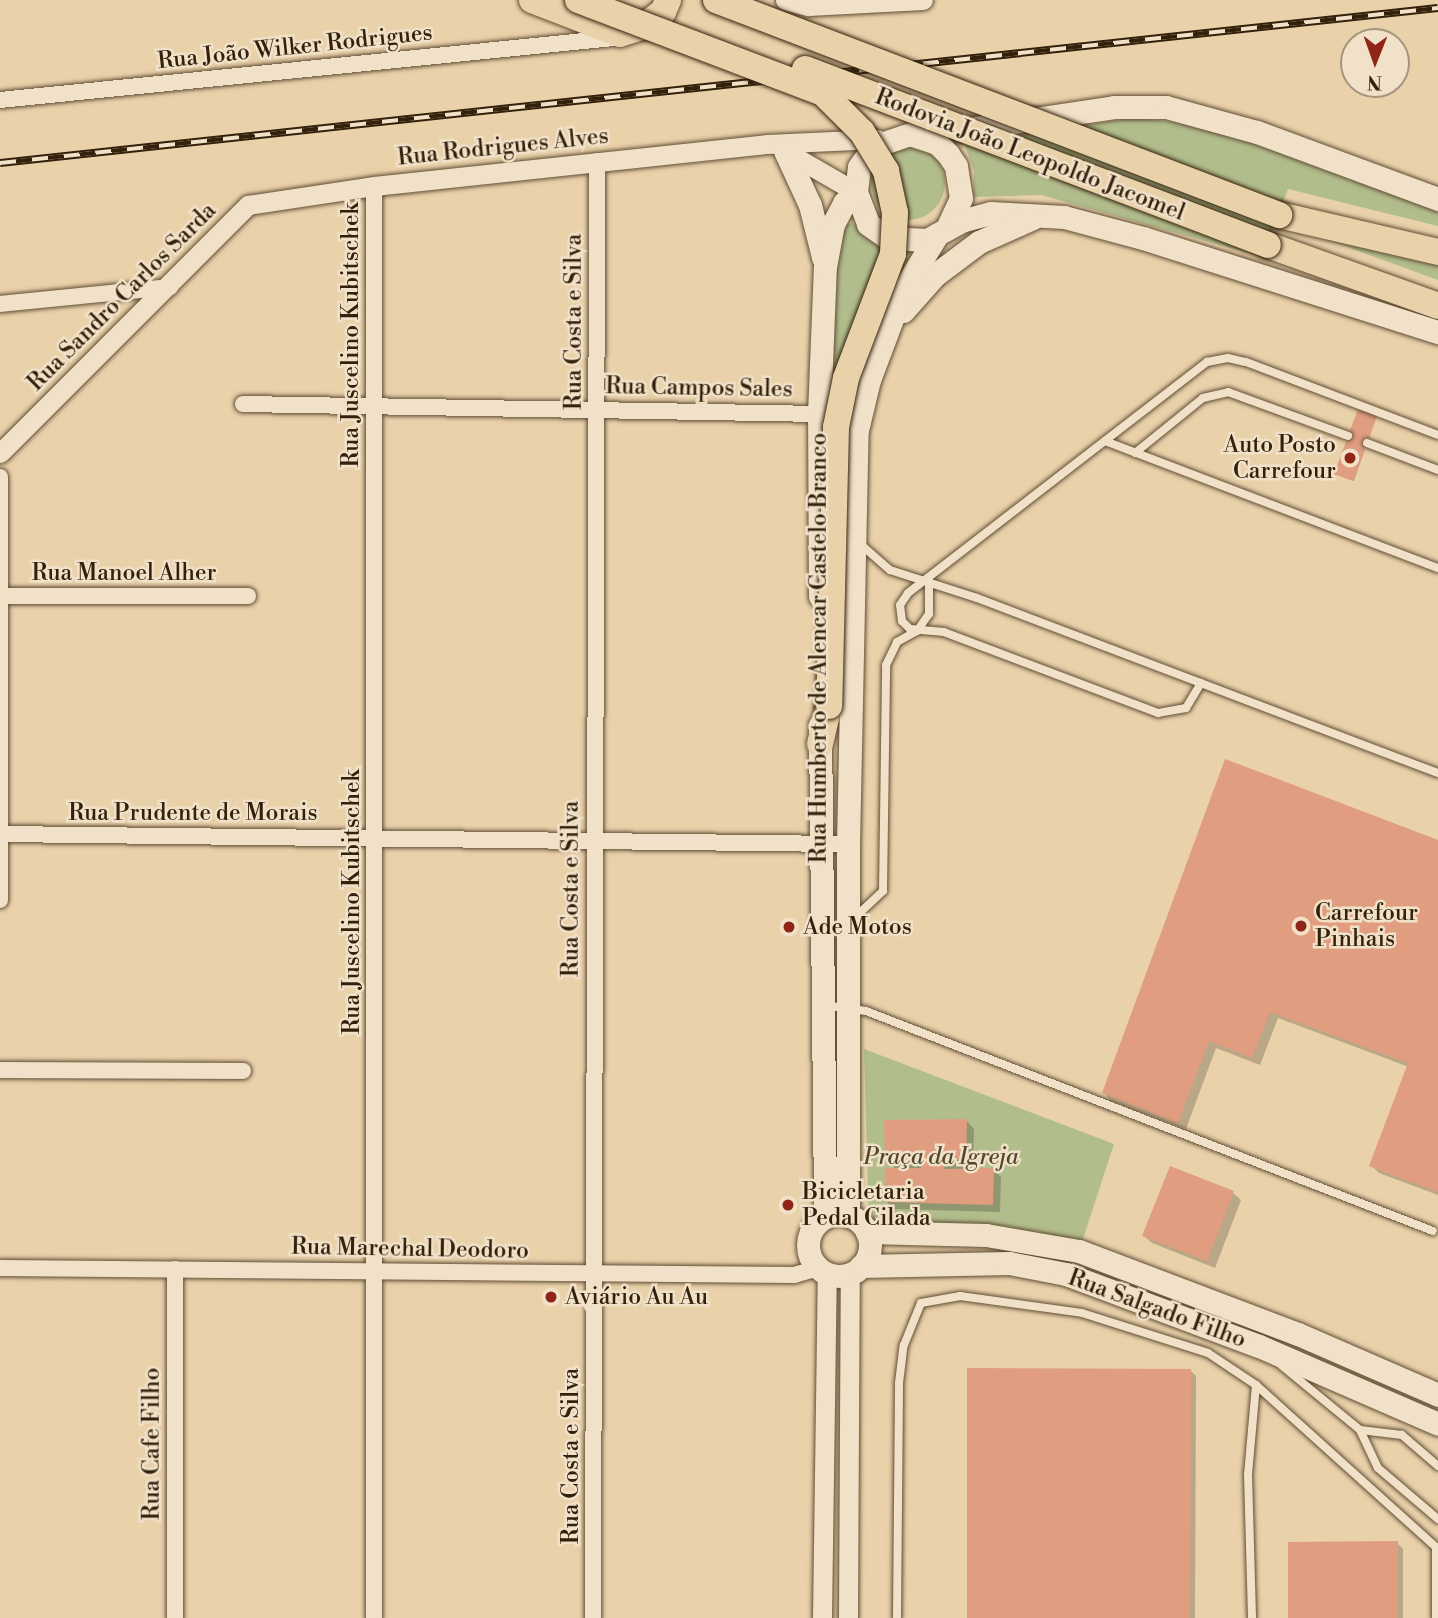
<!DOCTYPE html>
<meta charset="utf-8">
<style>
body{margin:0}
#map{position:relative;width:1438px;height:1618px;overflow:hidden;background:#e9d1aa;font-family:"Libre Bodoni",serif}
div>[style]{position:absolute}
.green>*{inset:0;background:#b2bd8c}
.round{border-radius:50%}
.shadow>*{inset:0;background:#0003}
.building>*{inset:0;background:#e09d7f}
.roads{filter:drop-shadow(0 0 2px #604d34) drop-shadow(0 0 2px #604d34)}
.service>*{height:8px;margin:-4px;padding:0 4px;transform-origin:4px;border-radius:4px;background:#f1e1c8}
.minor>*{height:16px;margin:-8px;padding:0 8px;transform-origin:8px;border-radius:8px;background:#f1e1c8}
.tertiary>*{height:19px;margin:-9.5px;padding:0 9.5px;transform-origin:9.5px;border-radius:9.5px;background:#f1e1c8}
.secondary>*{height:23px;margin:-11.5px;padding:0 11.5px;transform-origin:11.5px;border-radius:11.5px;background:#f1e1c8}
.secondary>.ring{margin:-11.5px;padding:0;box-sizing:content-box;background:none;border:23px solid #f1e1c8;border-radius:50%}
.trunk>*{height:26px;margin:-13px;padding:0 13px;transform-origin:13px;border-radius:13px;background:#e9d1aa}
.rail>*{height:8px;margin-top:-4px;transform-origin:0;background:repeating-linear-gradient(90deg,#f1e1c8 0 16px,#33210c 0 32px);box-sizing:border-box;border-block:2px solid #33210c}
.bridges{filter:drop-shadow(0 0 2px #33210c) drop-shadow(0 0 2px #33210c)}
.trunk-bridge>*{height:26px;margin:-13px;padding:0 13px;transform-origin:13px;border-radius:13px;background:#e9d1aa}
.dots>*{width:19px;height:19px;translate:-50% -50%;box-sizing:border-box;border:4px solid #f1e1c8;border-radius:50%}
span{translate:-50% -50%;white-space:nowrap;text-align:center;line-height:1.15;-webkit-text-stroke:5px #f1e1c8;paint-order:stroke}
.street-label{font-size:23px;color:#33210c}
.poi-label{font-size:23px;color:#33210c}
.right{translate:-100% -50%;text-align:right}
.left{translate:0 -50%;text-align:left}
.park-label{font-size:23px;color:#53482c;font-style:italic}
.north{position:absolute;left:1340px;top:28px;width:70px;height:70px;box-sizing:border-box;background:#f1e1c8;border:2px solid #a5947d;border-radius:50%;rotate:181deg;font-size:19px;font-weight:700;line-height:28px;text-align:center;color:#33210c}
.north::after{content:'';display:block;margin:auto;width:24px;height:32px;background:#8f2418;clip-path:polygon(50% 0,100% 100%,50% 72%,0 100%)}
</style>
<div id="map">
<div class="green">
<i style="clip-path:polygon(1130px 118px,1199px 124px,1438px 209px,1438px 226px,1288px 189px,1262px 257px,1041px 195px,973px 197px,974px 171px,965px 145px)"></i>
<i class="round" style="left:871px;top:146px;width:74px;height:74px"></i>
<i style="clip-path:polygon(853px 223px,884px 252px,834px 393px,835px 264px,840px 226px)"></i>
<i style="clip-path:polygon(1317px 236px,1438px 265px,1438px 280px)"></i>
<i style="clip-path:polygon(864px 1049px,1114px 1144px,1079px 1251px,869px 1225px)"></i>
</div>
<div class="shadow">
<i style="clip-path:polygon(1376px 418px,1354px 481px,1337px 475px)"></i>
<i style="clip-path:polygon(1438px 842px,1438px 1195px,1379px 1173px,1371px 1165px,1409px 1067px,1278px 1018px,1260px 1065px,1216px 1048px,1186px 1129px,1111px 1101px,1104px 1093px)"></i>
<i style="clip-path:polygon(967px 1121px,974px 1129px,973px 1170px,994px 1170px,1001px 1177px,1000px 1212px,893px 1209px,886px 1201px,897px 1170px,886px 1159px)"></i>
<i style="clip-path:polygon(1233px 1193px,1241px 1200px,1215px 1268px,1152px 1243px,1144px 1236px)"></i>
<i style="clip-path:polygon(1190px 1370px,1196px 1376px,1195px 1618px,968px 1618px)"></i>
<i style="clip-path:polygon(1397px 1543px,1403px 1549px,1403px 1618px,1290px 1618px)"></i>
</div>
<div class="building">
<i style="clip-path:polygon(1358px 409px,1377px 416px,1353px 481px,1334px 474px)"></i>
<i style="clip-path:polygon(1225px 759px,1438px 840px,1438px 1192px,1369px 1166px,1408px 1063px,1270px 1012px,1252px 1058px,1209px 1041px,1178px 1123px,1102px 1093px)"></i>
<i style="clip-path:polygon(967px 1119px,966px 1159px,945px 1160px,944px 1169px,994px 1168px,993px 1205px,884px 1202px,885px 1168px,921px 1168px,921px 1160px,885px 1160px,884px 1120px)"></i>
<i style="clip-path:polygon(1170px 1166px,1234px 1191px,1207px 1261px,1142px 1236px)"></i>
<i style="clip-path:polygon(967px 1368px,1191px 1369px,1190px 1618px,967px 1618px)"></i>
<i style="clip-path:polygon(1398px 1541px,1398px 1618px,1288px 1618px,1288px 1542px)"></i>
</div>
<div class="roads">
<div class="service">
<i style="left:1105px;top:441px;width:356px;rotate:20.9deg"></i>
<i style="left:1367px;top:443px;width:76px;rotate:20.8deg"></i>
<i style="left:1135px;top:453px;width:87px;rotate:-39deg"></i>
<i style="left:1203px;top:398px;width:26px;rotate:-13deg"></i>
<i style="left:1228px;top:392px;width:128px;rotate:20.1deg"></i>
<i style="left:859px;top:543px;width:41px;rotate:41.1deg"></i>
<i style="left:890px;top:570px;width:91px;rotate:17.8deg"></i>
<i style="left:977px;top:598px;width:493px;rotate:20.8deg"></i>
<i style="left:1201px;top:683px;width:29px;rotate:121deg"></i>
<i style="left:1186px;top:708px;width:28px;rotate:170deg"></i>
<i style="left:1158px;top:713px;width:229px;rotate:-159.3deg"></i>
<i style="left:944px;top:632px;width:34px;rotate:-175deg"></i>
<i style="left:910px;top:629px;width:11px;rotate:-135deg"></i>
<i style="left:902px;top:621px;width:16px;rotate:-97deg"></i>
<i style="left:900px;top:605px;width:14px;rotate:-56deg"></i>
<i style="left:908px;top:593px;width:378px;rotate:-37.7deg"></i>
<i style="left:1207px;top:362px;width:21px;rotate:-11deg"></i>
<i style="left:1228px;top:358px;width:18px;rotate:13deg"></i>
<i style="left:1246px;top:362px;width:205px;rotate:20.8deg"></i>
<i style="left:851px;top:921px;width:44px;rotate:-43.2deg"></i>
<i style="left:883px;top:891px;width:226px;rotate:-89.2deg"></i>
<i style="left:886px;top:665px;width:25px;rotate:-64deg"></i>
<i style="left:897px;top:642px;width:23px;rotate:-29deg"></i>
<i style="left:917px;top:631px;width:21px;rotate:-55deg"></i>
<i style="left:929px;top:614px;width:33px;rotate:-90deg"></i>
<i style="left:824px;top:1005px;width:42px;rotate:8.1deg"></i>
<i style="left:866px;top:1011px;width:608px;rotate:21.21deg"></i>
<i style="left:1281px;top:1365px;width:102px;rotate:39.4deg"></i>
<i style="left:1256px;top:1385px;width:245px;rotate:42deg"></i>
<i style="left:1438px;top:1466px;width:48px;rotate:-139.3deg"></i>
<i style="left:1402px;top:1435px;width:42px;rotate:-173.2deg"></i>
<i style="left:1360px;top:1430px;width:42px;rotate:64.7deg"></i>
<i style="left:1378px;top:1468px;width:79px;rotate:40.4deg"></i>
<i style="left:897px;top:1618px;width:235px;rotate:-89.5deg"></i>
<i style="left:899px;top:1383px;width:38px;rotate:-83deg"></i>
<i style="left:904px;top:1345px;width:45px;rotate:-68deg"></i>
<i style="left:921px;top:1303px;width:40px;rotate:-10deg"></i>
<i style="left:960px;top:1296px;width:123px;rotate:7.9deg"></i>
<i style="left:1082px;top:1313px;width:132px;rotate:17.6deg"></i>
<i style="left:1208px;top:1353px;width:58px;rotate:33.7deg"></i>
<i style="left:1256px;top:1385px;width:89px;rotate:95.1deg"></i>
<i style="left:1248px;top:1474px;width:144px;rotate:88.4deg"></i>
<i style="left:1436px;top:1618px;width:71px;rotate:-90deg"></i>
</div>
<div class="minor">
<i style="left:0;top:100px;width:617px;rotate:-5.77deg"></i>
<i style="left:0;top:304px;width:171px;rotate:-5.7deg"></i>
<i style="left:243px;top:404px;width:576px;rotate:0.99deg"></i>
<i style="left:0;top:477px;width:423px;rotate:90deg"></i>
<i style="left:1px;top:596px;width:247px"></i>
<i style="left:0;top:834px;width:848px;rotate:0.68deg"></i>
<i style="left:0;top:1070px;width:243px;rotate:0.2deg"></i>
<i style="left:0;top:1268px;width:794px;rotate:0.51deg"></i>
<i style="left:794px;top:1275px;width:25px;rotate:-16deg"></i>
<i style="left:175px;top:1269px;width:349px;rotate:90deg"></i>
<i style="left:374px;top:1618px;width:1432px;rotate:-90deg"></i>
<i style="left:593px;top:1618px;width:1457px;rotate:-89.84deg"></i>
</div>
<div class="tertiary">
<i style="left:785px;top:0;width:24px;rotate:15deg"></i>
<i style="left:808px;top:6px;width:115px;rotate:-3deg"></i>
<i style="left:767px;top:144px;width:110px;rotate:-2.6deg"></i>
<i style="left:785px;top:151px;width:82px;rotate:30deg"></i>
<i style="left:0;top:453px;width:351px;rotate:-45deg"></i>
<i style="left:248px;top:205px;width:127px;rotate:-8.6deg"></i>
<i style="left:374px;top:186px;width:392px;rotate:-6.1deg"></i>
<i style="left:822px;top:1618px;width:345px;rotate:-89.2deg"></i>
<i style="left:848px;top:1618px;width:344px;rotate:-89.7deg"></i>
</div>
<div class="secondary">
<i style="left:961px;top:130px;width:155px;rotate:-8.5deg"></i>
<i style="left:1114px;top:107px;width:52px"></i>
<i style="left:1166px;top:107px;width:94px;rotate:15.4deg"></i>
<i style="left:1257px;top:132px;width:193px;rotate:20.3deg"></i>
<i style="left:785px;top:151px;width:60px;rotate:65.2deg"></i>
<i style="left:810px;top:205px;width:54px;rotate:76deg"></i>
<i style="left:947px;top:228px;width:33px;rotate:-65deg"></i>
<i style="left:961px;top:198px;width:32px;rotate:-99deg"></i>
<i style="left:956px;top:166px;width:14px;rotate:-124deg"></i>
<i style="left:948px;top:154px;width:16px;rotate:-135deg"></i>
<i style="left:937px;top:143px;width:28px;rotate:-162deg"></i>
<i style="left:910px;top:134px;width:39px;rotate:161deg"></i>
<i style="left:873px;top:147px;width:24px;rotate:125deg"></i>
<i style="left:859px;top:167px;width:25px;rotate:97deg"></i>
<i style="left:856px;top:192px;width:34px;rotate:69deg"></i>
<i style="left:868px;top:224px;width:24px;rotate:35deg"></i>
<i style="left:888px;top:238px;width:39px;rotate:3deg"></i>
<i style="left:927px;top:240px;width:39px;rotate:-29deg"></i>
<i style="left:961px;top:221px;width:31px;rotate:-15deg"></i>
<i style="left:991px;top:213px;width:73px;rotate:3.1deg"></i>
<i style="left:1064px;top:217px;width:82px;rotate:14.9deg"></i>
<i style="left:1143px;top:238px;width:310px;rotate:17.7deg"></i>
<i style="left:903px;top:311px;width:48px;rotate:-48.4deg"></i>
<i style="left:935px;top:275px;width:55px;rotate:-36.9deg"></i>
<i style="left:979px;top:242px;width:59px;rotate:-24deg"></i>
<i style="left:820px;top:596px;width:182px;rotate:-90.3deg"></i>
<i style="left:819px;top:414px;width:147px;rotate:-87.7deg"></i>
<i style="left:825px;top:267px;width:44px;rotate:-79.5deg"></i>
<i style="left:833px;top:224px;width:24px;rotate:-62deg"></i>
<i style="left:844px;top:203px;width:16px;rotate:-43deg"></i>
<i style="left:820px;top:725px;width:492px;rotate:89.4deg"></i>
<i class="ring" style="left:808px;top:1214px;width:39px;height:39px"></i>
<i style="left:848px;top:1216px;width:372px;rotate:-90deg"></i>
<i style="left:848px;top:844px;width:414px;rotate:-88.8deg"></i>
<i style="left:857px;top:430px;width:51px;rotate:-76.5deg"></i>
<i style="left:869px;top:380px;width:96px;rotate:-69.3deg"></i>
<i style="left:903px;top:290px;width:65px;rotate:-58.3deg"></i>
<i style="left:867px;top:1232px;width:119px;rotate:1.4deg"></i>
<i style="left:986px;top:1235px;width:94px;rotate:9.8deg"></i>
<i style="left:1079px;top:1251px;width:234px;rotate:20.8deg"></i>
<i style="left:1298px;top:1334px;width:153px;rotate:23.5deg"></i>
<i style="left:861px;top:1266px;width:148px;rotate:-1.2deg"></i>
<i style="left:1009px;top:1263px;width:58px;rotate:10.9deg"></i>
<i style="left:1066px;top:1274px;width:206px;rotate:20.5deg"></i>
<i style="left:1259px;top:1346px;width:195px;rotate:23.5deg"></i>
</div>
<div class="trunk">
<i style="left:532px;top:0;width:94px;rotate:21.1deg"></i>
<i style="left:620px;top:34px;width:23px;rotate:-18deg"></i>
<i style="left:642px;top:27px;width:26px;rotate:-36deg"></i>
<i style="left:663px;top:12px;width:13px;rotate:-67deg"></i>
<i style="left:1279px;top:215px;width:163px;rotate:13.1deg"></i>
<i style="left:1268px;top:245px;width:181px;rotate:19.7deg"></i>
<i style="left:820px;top:744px;width:39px;rotate:-77deg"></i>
</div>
</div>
<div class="rail">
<i style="left:0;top:163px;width:1446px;rotate:-6.15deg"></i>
</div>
<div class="bridges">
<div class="trunk-bridge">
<i style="left:578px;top:0;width:262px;rotate:20.8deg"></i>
<i style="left:823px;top:93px;width:55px;rotate:45deg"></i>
<i style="left:862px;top:132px;width:46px;rotate:58.4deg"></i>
<i style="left:886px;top:171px;width:43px;rotate:77.9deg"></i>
<i style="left:895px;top:213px;width:41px;rotate:92.8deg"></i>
<i style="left:893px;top:254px;width:133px;rotate:110.8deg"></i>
<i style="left:846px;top:378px;width:50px;rotate:101.5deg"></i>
<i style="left:836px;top:427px;width:279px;rotate:91.4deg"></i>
<i style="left:716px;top:0;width:603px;rotate:20.9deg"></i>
<i style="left:805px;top:69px;width:495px;rotate:20.8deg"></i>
</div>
</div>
<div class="dots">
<i style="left:1350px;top:458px;background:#8f2418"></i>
<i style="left:1301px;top:926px;background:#8f2418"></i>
<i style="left:789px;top:927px;background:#8f2418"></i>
<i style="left:788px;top:1205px;background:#8f2418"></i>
<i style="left:551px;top:1297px;background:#8f2418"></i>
</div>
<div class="street-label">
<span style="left:295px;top:47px;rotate:-6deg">Rua João Wilker Rodrigues</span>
<span style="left:503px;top:147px;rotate:-6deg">Rua Rodrigues Alves</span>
<span style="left:1030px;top:155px;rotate:21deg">Rodovia João Leopoldo Jacomel</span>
<span style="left:122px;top:297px;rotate:-45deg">Rua Sandro Carlos Sarda</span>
<span style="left:574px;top:322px;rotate:-90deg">Rua Costa e Silva</span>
<span style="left:351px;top:335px;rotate:-90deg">Rua Juscelino Kubitschek</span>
<span style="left:699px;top:388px;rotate:1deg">Rua Campos Sales</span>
<span style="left:124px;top:573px">Rua Manoel Alher</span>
<span style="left:819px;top:648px;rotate:-90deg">Rua Humberto de Alencar Castelo Branco</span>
<span style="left:193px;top:813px">Rua Prudente de Morais</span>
<span style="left:571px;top:889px;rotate:-90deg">Rua Costa e Silva</span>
<span style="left:352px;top:902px;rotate:-90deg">Rua Juscelino Kubitschek</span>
<span style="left:410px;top:1249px;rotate:1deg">Rua Marechal Deodoro</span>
<span style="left:1157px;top:1309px;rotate:20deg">Rua Salgado Filho</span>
<span style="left:152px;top:1444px;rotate:-90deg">Rua Cafe Filho</span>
<span style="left:571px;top:1456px;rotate:-90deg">Rua Costa e Silva</span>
</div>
<div class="poi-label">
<span class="right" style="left:1336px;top:458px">Auto Posto<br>Carrefour</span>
<span class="left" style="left:1315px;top:926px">Carrefour<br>Pinhais</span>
<span class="left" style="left:803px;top:927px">Ade Motos</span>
<span class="left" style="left:802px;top:1205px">Bicicletaria<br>Pedal Cilada</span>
<span class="left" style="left:565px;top:1297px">Aviário Au Au</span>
</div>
<div class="park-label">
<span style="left:941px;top:1157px">Praça da Igreja</span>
</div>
<div class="north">N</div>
</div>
